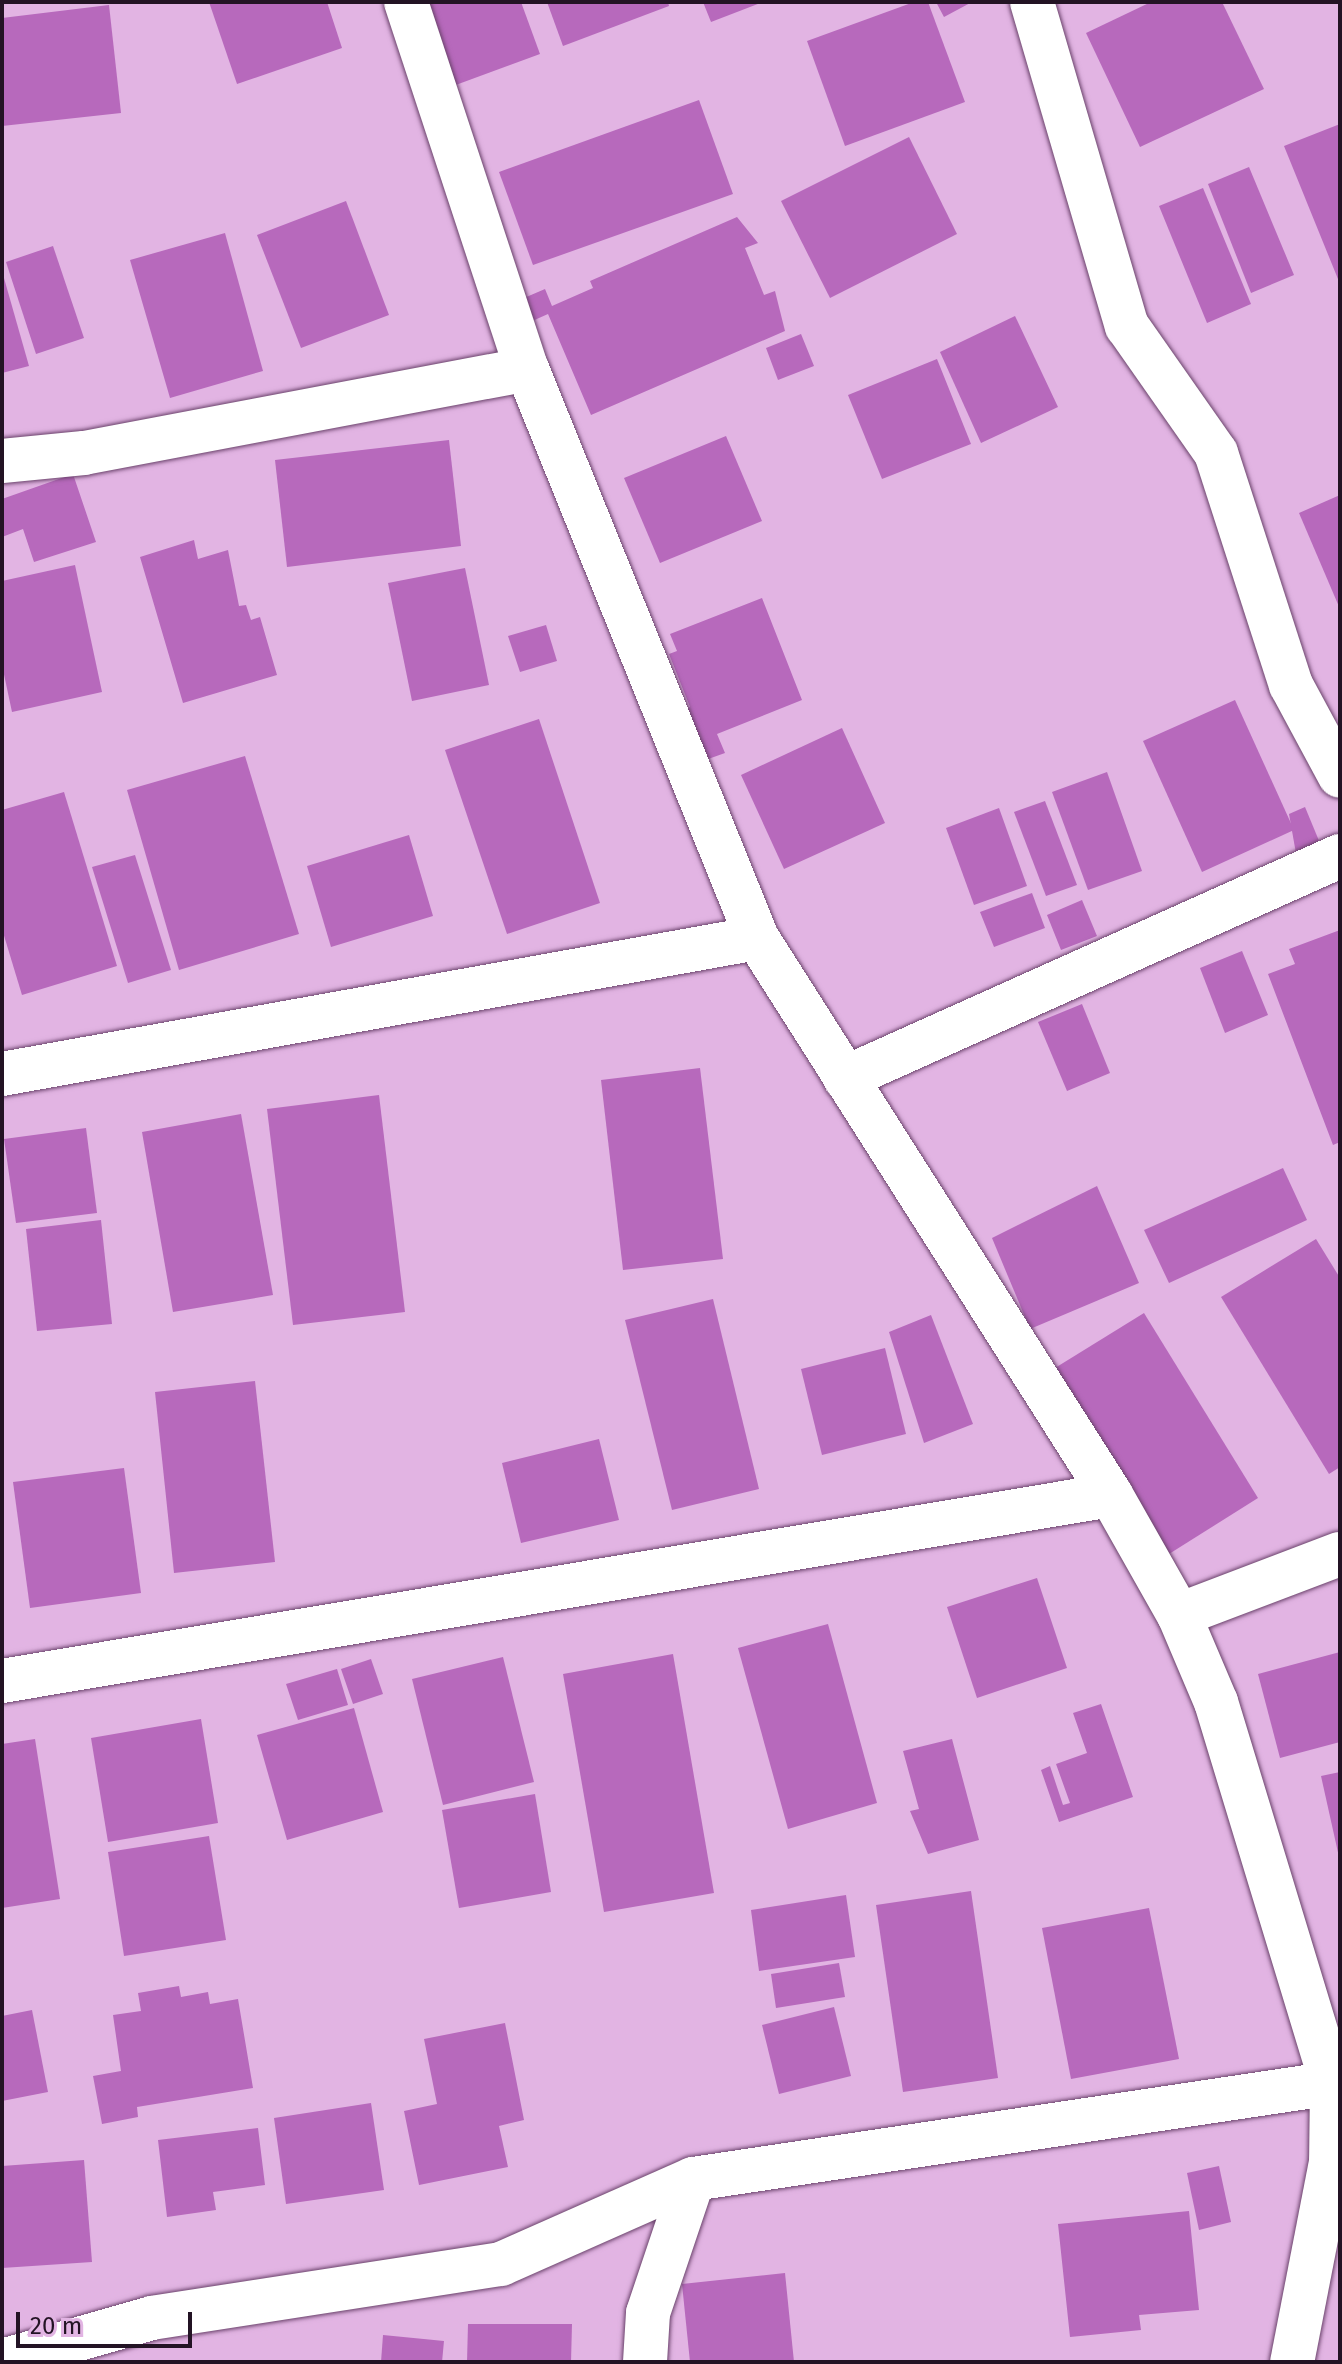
<!DOCTYPE html>
<style>
body{margin:0}
#map{position:relative;width:1342px;height:2364px;overflow:hidden;background:#e2b4e3;font-family:"Fira Sans",sans-serif}
div>[style]{position:absolute}
.building>*{inset:0;background:#b769bc}
.roads{filter:drop-shadow(0 0 2px #6a426b) drop-shadow(0 0 2px #6a426b)}
.minor>*{height:44px;margin:-22px;padding:0 22px;transform-origin:22px;border-radius:22px;background:#fff}
span{translate:-50% -50%;white-space:nowrap;text-align:center;line-height:1.15;-webkit-text-stroke:8px #e2b4e3;paint-order:stroke}
.frame{position:absolute;inset:0;border:4px solid #231324;pointer-events:none}
.scale{position:absolute;left:16px;top:2312px;width:176px;height:36px;box-sizing:border-box;border:4px solid #231324;border-top:0;padding-left:10px;font-size:24px;line-height:28px;white-space:nowrap;color:#231324;-webkit-text-stroke:6px #e2b4e3;paint-order:stroke}
</style>
<div id="map">
<div class="building">
<i style="clip-path:polygon(209px 2px,327px 2px,342px 48px,237px 84px)"></i>
<i style="clip-path:polygon(422px 2px,521px 2px,540px 54px,453px 86px)"></i>
<i style="clip-path:polygon(547px 2px,668px 2px,669px 6px,563px 46px)"></i>
<i style="clip-path:polygon(703px 2px,763px 2px,711px 22px)"></i>
<i style="clip-path:polygon(914px 2px,928px 2px,965px 102px,845px 146px,807px 41px)"></i>
<i style="clip-path:polygon(936px 2px,972px 2px,944px 17px)"></i>
<i style="clip-path:polygon(1151px 2px,1222px 2px,1264px 89px,1140px 147px,1086px 33px)"></i>
<i style="clip-path:polygon(109px 5px,121px 113px,2px 126px,2px 18px)"></i>
<i style="clip-path:polygon(699px 100px,733px 194px,533px 265px,499px 172px)"></i>
<i style="clip-path:polygon(1340px 124px,1340px 284px,1284px 146px)"></i>
<i style="clip-path:polygon(909px 137px,957px 234px,830px 298px,781px 201px)"></i>
<i style="clip-path:polygon(1249px 167px,1294px 275px,1251px 293px,1208px 184px)"></i>
<i style="clip-path:polygon(1203px 188px,1251px 304px,1207px 323px,1159px 206px)"></i>
<i style="clip-path:polygon(346px 201px,389px 315px,301px 348px,257px 235px)"></i>
<i style="clip-path:polygon(737px 217px,758px 243px,745px 248px,764px 295px,775px 291px,785px 331px,591px 415px,548px 314px,521px 326px,510px 304px,545px 289px,552px 306px,593px 288px,590px 281px)"></i>
<i style="clip-path:polygon(225px 233px,263px 371px,170px 398px,130px 260px)"></i>
<i style="clip-path:polygon(53px 246px,84px 338px,36px 354px,6px 262px)"></i>
<i style="clip-path:polygon(2px 271px,29px 366px,2px 373px)"></i>
<i style="clip-path:polygon(1015px 316px,1058px 407px,981px 443px,940px 352px)"></i>
<i style="clip-path:polygon(801px 334px,814px 366px,778px 380px,766px 348px)"></i>
<i style="clip-path:polygon(937px 359px,971px 444px,882px 479px,848px 395px)"></i>
<i style="clip-path:polygon(726px 436px,762px 521px,660px 563px,624px 478px)"></i>
<i style="clip-path:polygon(449px 440px,461px 546px,287px 567px,275px 460px)"></i>
<i style="clip-path:polygon(73px 474px,96px 542px,34px 562px,23px 529px,2px 537px,2px 499px)"></i>
<i style="clip-path:polygon(1340px 495px,1340px 609px,1299px 513px)"></i>
<i style="clip-path:polygon(194px 540px,198px 559px,228px 550px,239px 606px,246px 605px,251px 620px,260px 617px,277px 675px,183px 703px,140px 557px)"></i>
<i style="clip-path:polygon(75px 565px,102px 692px,12px 712px,2px 665px,2px 581px)"></i>
<i style="clip-path:polygon(465px 568px,489px 685px,412px 701px,388px 583px)"></i>
<i style="clip-path:polygon(762px 598px,802px 700px,717px 734px,725px 753px,697px 763px,678px 711px,690px 707px,669px 654px,677px 651px,670px 634px)"></i>
<i style="clip-path:polygon(546px 625px,557px 661px,520px 672px,508px 636px)"></i>
<i style="clip-path:polygon(1235px 700px,1294px 830px,1202px 872px,1143px 741px)"></i>
<i style="clip-path:polygon(539px 719px,600px 903px,507px 934px,445px 750px)"></i>
<i style="clip-path:polygon(842px 728px,885px 823px,784px 869px,741px 775px)"></i>
<i style="clip-path:polygon(245px 756px,299px 934px,179px 970px,127px 790px)"></i>
<i style="clip-path:polygon(1107px 772px,1142px 871px,1088px 890px,1052px 792px)"></i>
<i style="clip-path:polygon(64px 792px,117px 966px,22px 995px,2px 929px,2px 810px)"></i>
<i style="clip-path:polygon(1045px 801px,1077px 885px,1046px 896px,1014px 812px)"></i>
<i style="clip-path:polygon(1305px 807px,1322px 848px,1297px 859px,1289px 814px)"></i>
<i style="clip-path:polygon(999px 808px,1027px 886px,974px 905px,946px 828px)"></i>
<i style="clip-path:polygon(409px 835px,433px 916px,331px 947px,307px 866px)"></i>
<i style="clip-path:polygon(135px 855px,171px 970px,128px 983px,92px 867px)"></i>
<i style="clip-path:polygon(1032px 893px,1045px 928px,994px 947px,980px 912px)"></i>
<i style="clip-path:polygon(1082px 900px,1097px 936px,1061px 950px,1047px 915px)"></i>
<i style="clip-path:polygon(1340px 930px,1340px 1142px,1333px 1145px,1268px 974px,1295px 964px,1289px 949px)"></i>
<i style="clip-path:polygon(1242px 951px,1268px 1015px,1225px 1033px,1200px 968px)"></i>
<i style="clip-path:polygon(1082px 1004px,1110px 1073px,1067px 1091px,1038px 1022px)"></i>
<i style="clip-path:polygon(700px 1068px,723px 1259px,623px 1270px,601px 1080px)"></i>
<i style="clip-path:polygon(379px 1095px,405px 1312px,293px 1325px,267px 1109px)"></i>
<i style="clip-path:polygon(241px 1114px,273px 1295px,173px 1312px,142px 1132px)"></i>
<i style="clip-path:polygon(86px 1128px,97px 1213px,16px 1223px,4px 1139px)"></i>
<i style="clip-path:polygon(1283px 1168px,1307px 1220px,1169px 1283px,1144px 1230px)"></i>
<i style="clip-path:polygon(1097px 1186px,1139px 1283px,1030px 1329px,992px 1238px)"></i>
<i style="clip-path:polygon(101px 1220px,112px 1324px,37px 1331px,26px 1229px)"></i>
<i style="clip-path:polygon(1316px 1239px,1340px 1278px,1340px 1467px,1329px 1474px,1221px 1297px)"></i>
<i style="clip-path:polygon(713px 1299px,759px 1489px,672px 1510px,625px 1320px)"></i>
<i style="clip-path:polygon(1144px 1313px,1258px 1498px,1169px 1554px,1055px 1368px)"></i>
<i style="clip-path:polygon(931px 1315px,973px 1424px,924px 1443px,889px 1332px)"></i>
<i style="clip-path:polygon(885px 1348px,906px 1434px,822px 1455px,801px 1369px)"></i>
<i style="clip-path:polygon(255px 1381px,275px 1562px,174px 1573px,155px 1392px)"></i>
<i style="clip-path:polygon(599px 1439px,619px 1520px,521px 1543px,502px 1463px)"></i>
<i style="clip-path:polygon(124px 1468px,141px 1593px,30px 1608px,13px 1482px)"></i>
<i style="clip-path:polygon(1037px 1578px,1067px 1668px,977px 1698px,947px 1607px)"></i>
<i style="clip-path:polygon(828px 1624px,877px 1803px,788px 1829px,738px 1648px)"></i>
<i style="clip-path:polygon(1340px 1652px,1340px 1742px,1280px 1758px,1258px 1674px)"></i>
<i style="clip-path:polygon(673px 1654px,714px 1893px,604px 1912px,563px 1674px)"></i>
<i style="clip-path:polygon(503px 1657px,534px 1782px,443px 1805px,412px 1679px)"></i>
<i style="clip-path:polygon(371px 1659px,383px 1694px,353px 1704px,341px 1669px)"></i>
<i style="clip-path:polygon(337px 1669px,348px 1705px,298px 1720px,286px 1684px)"></i>
<i style="clip-path:polygon(1101px 1704px,1133px 1797px,1059px 1822px,1041px 1770px,1050px 1766px,1063px 1805px,1070px 1803px,1056px 1764px,1087px 1753px,1073px 1713px)"></i>
<i style="clip-path:polygon(354px 1708px,383px 1812px,287px 1840px,257px 1735px)"></i>
<i style="clip-path:polygon(201px 1719px,218px 1823px,108px 1842px,91px 1738px)"></i>
<i style="clip-path:polygon(35px 1739px,60px 1899px,2px 1908px,2px 1744px)"></i>
<i style="clip-path:polygon(952px 1739px,979px 1840px,928px 1854px,910px 1811px,919px 1809px,903px 1751px)"></i>
<i style="clip-path:polygon(1340px 1772px,1340px 1857px,1339px 1857px,1321px 1776px)"></i>
<i style="clip-path:polygon(535px 1794px,551px 1892px,459px 1908px,442px 1810px)"></i>
<i style="clip-path:polygon(209px 1836px,226px 1940px,124px 1956px,108px 1852px)"></i>
<i style="clip-path:polygon(971px 1891px,998px 2078px,903px 2092px,876px 1905px)"></i>
<i style="clip-path:polygon(846px 1895px,855px 1957px,759px 1971px,751px 1910px)"></i>
<i style="clip-path:polygon(1149px 1908px,1179px 2059px,1071px 2079px,1042px 1928px)"></i>
<i style="clip-path:polygon(839px 1963px,845px 1997px,776px 2008px,771px 1974px)"></i>
<i style="clip-path:polygon(179px 1986px,181px 1997px,208px 1992px,210px 2004px,238px 1999px,253px 2088px,137px 2107px,138px 2117px,102px 2124px,93px 2076px,121px 2071px,113px 2015px,141px 2011px,138px 1993px)"></i>
<i style="clip-path:polygon(834px 2007px,851px 2076px,779px 2094px,762px 2025px)"></i>
<i style="clip-path:polygon(32px 2010px,48px 2092px,2px 2101px,2px 2016px)"></i>
<i style="clip-path:polygon(505px 2023px,524px 2120px,499px 2126px,508px 2167px,419px 2185px,404px 2111px,437px 2104px,424px 2039px)"></i>
<i style="clip-path:polygon(371px 2103px,384px 2190px,286px 2204px,274px 2118px)"></i>
<i style="clip-path:polygon(258px 2128px,265px 2185px,213px 2192px,216px 2210px,167px 2217px,158px 2140px)"></i>
<i style="clip-path:polygon(84px 2160px,92px 2262px,2px 2268px,2px 2166px)"></i>
<i style="clip-path:polygon(1219px 2166px,1231px 2222px,1199px 2230px,1187px 2173px)"></i>
<i style="clip-path:polygon(1189px 2211px,1199px 2310px,1139px 2315px,1141px 2330px,1070px 2337px,1058px 2224px)"></i>
<i style="clip-path:polygon(785px 2273px,794px 2362px,690px 2362px,682px 2284px)"></i>
<i style="clip-path:polygon(468px 2324px,572px 2324px,571px 2362px,467px 2362px)"></i>
<i style="clip-path:polygon(383px 2335px,444px 2341px,442px 2362px,381px 2362px)"></i>
</div>
<div class="roads">
<div class="minor">
<i style="left:406px;top:2px;width:386px;rotate:71.8deg"></i>
<i style="left:527px;top:369px;width:614px;rotate:67.99deg"></i>
<i style="left:757px;top:938px;width:660px;rotate:57.56deg"></i>
<i style="left:1111px;top:1495px;width:138px;rotate:60.5deg"></i>
<i style="left:1179px;top:1615px;width:95px;rotate:67deg"></i>
<i style="left:1216px;top:1702px;width:399px;rotate:73.1deg"></i>
<i style="left:1332px;top:2084px;width:78px;rotate:90.7deg"></i>
<i style="left:1331px;top:2162px;width:204px;rotate:101deg"></i>
<i style="left:1032px;top:2px;width:338px;rotate:73.7deg"></i>
<i style="left:1127px;top:326px;width:155px;rotate:55deg"></i>
<i style="left:1216px;top:453px;width:244px;rotate:72.1deg"></i>
<i style="left:1291px;top:685px;width:103px;rotate:61.7deg"></i>
<i style="left:2px;top:461px;width:82px;rotate:-5.6deg"></i>
<i style="left:84px;top:453px;width:451px;rotate:-10.7deg"></i>
<i style="left:2px;top:1074px;width:767px;rotate:-10.21deg"></i>
<i style="left:845px;top:1078px;width:543px;rotate:-24.16deg"></i>
<i style="left:1179px;top:1615px;width:172px;rotate:-20.8deg"></i>
<i style="left:2px;top:1681px;width:1124px;rotate:-9.52deg"></i>
<i style="left:2px;top:2361px;width:156px;rotate:-16deg"></i>
<i style="left:152px;top:2318px;width:353px;rotate:-8.8deg"></i>
<i style="left:501px;top:2264px;width:210px;rotate:-23.9deg"></i>
<i style="left:693px;top:2179px;width:654px;rotate:-8.53deg"></i>
<i style="left:645px;top:2362px;width:49px;rotate:-86.5deg"></i>
<i style="left:648px;top:2313px;width:141px;rotate:-71.4deg"></i>
</div>
</div>
<div class="frame"></div>
<div class="scale">20 m</div>
</div>
